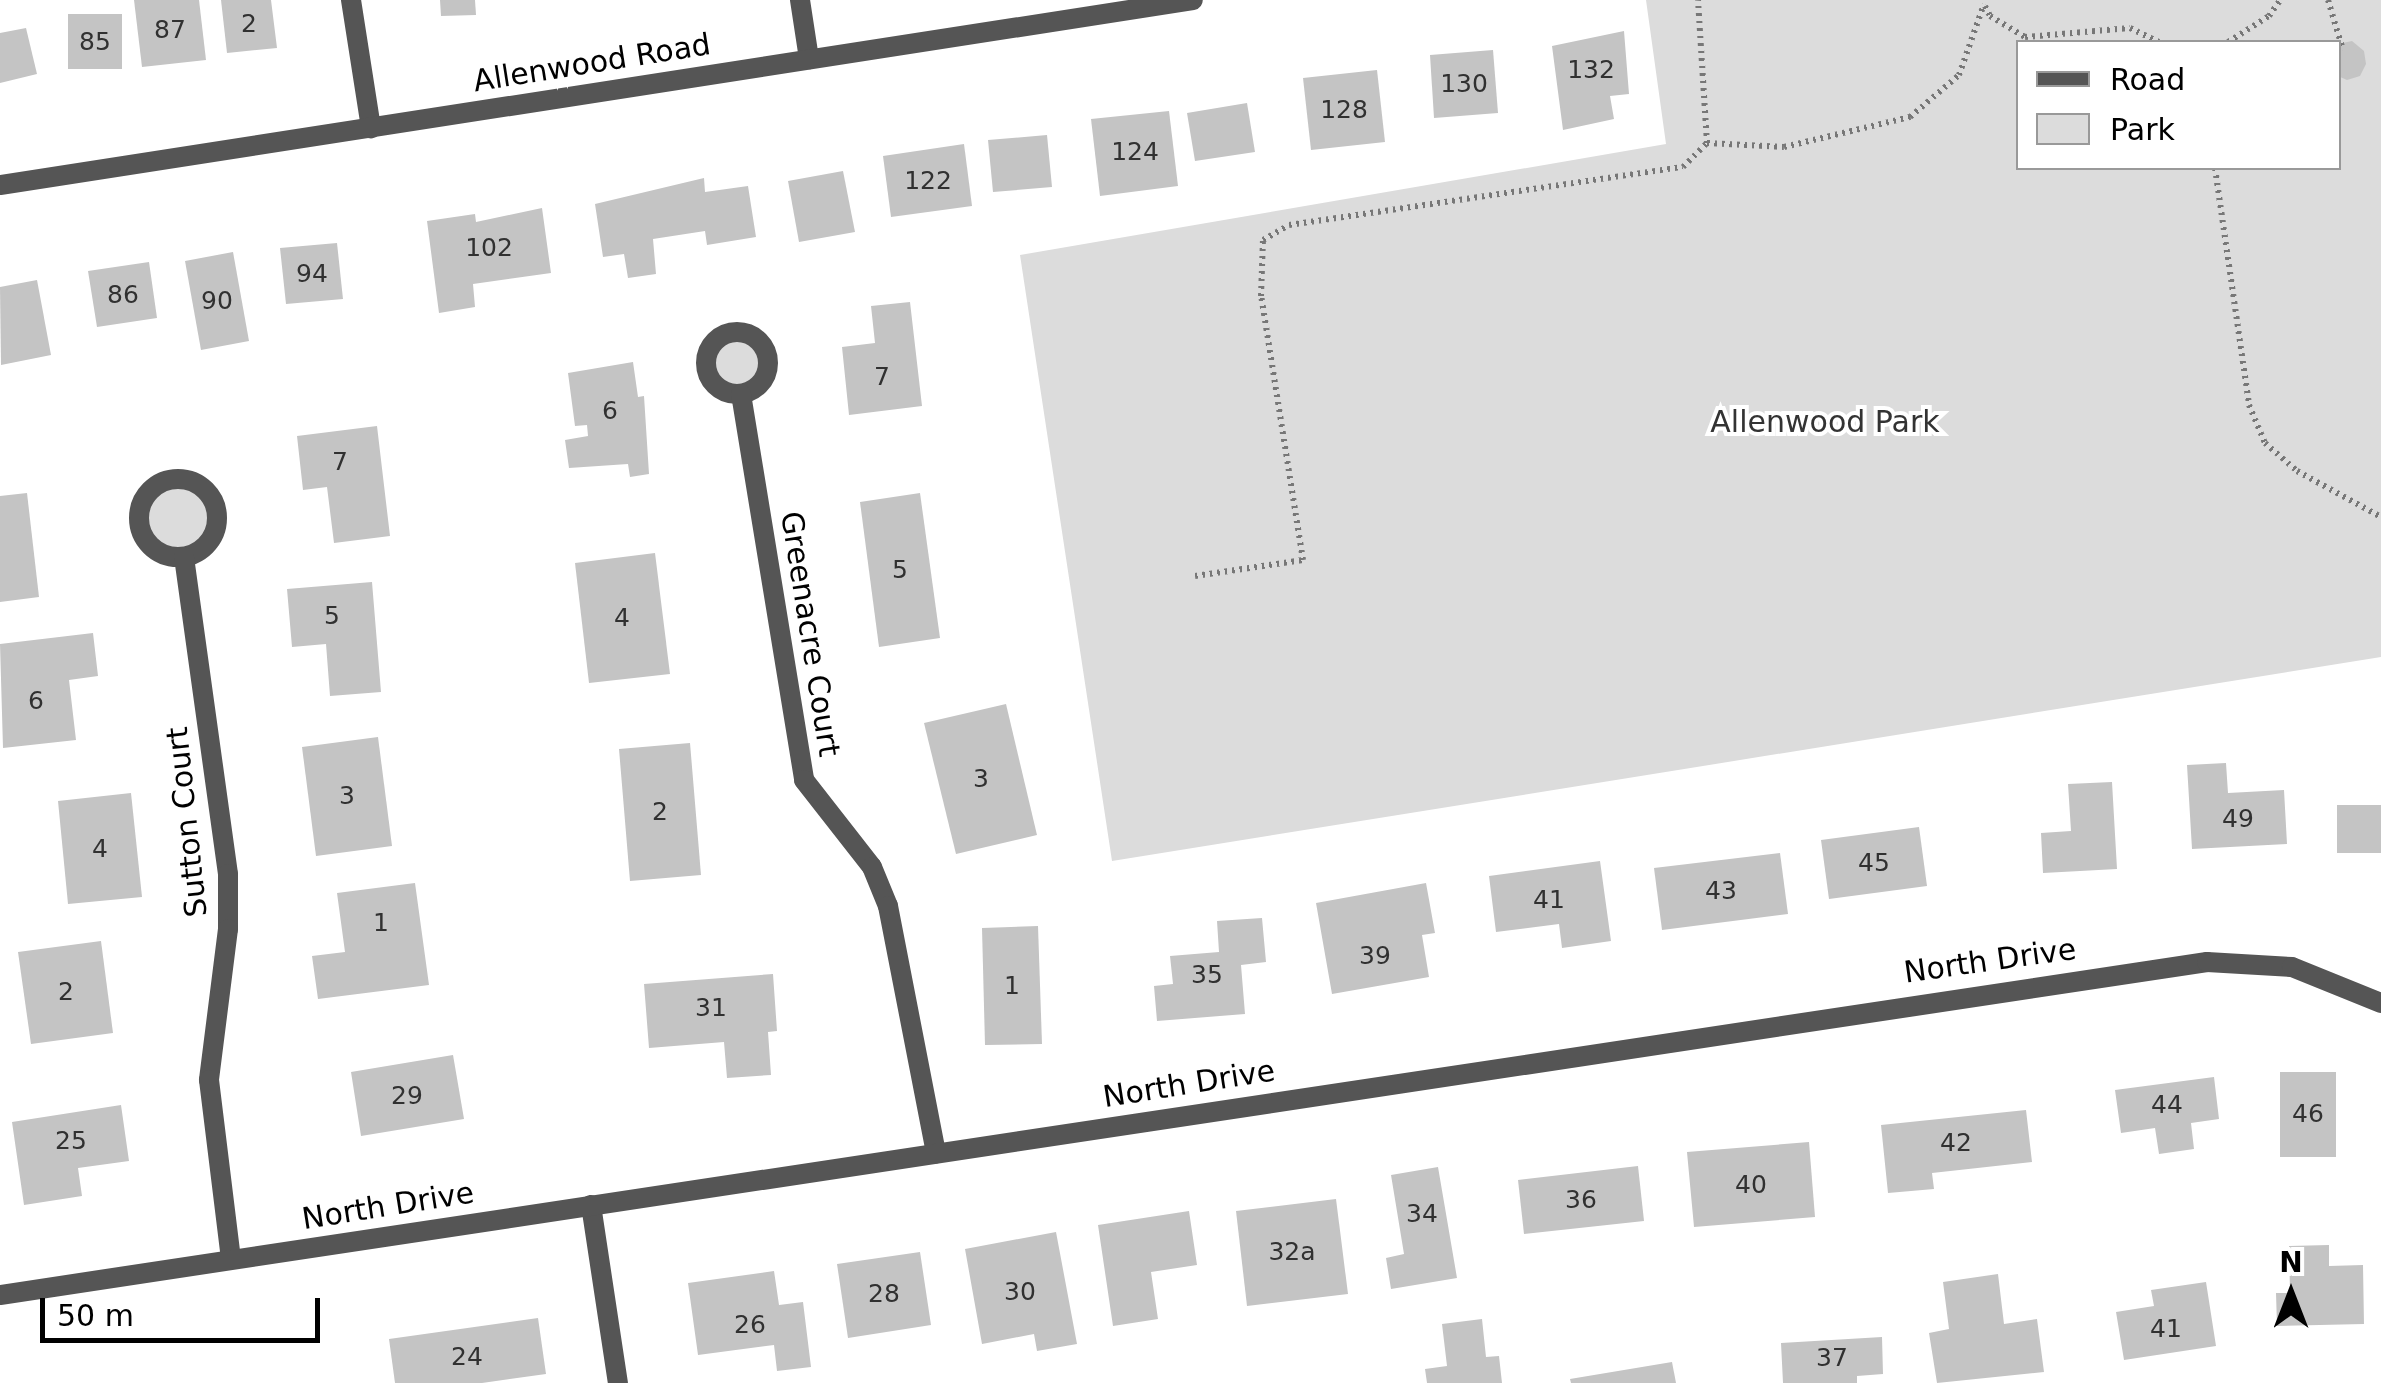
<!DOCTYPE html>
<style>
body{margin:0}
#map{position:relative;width:2381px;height:1383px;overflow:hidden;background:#fff;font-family:"DejaVu Sans",sans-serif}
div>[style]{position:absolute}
.green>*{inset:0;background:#dcdcdc}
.round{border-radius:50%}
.building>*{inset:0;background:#c4c4c4}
.path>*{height:6px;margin-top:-3px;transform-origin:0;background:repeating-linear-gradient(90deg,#777 0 2.5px,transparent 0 7.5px)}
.minor>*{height:20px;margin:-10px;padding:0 10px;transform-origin:10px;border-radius:10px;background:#555}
.minor>.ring{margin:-10px;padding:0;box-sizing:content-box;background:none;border:20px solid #555;border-radius:50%}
span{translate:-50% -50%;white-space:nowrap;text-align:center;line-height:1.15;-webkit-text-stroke:8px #fff;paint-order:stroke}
.number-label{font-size:25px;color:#313131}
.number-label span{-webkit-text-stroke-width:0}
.street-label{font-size:30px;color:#000}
.park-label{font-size:30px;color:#333}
.legend{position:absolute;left:2016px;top:40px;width:325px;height:130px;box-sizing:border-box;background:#fff;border:2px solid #999;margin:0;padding:12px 18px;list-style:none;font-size:30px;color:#000}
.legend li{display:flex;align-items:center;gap:20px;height:50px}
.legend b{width:50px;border:2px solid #999}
.north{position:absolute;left:2241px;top:1243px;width:100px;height:100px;-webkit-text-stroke:8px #fff;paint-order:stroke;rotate:0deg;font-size:28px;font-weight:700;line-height:40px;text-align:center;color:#000}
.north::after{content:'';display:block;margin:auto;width:35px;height:45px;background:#000;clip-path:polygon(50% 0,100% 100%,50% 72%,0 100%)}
.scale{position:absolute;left:40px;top:1298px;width:280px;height:45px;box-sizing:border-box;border:5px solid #000;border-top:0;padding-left:12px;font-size:30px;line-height:35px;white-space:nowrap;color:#000;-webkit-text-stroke:8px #fff;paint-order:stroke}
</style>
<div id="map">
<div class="green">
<i style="clip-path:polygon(evenodd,1646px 0,2381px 0,2381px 657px,1112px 861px,1020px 255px,1666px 144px,1646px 0,2018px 42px,2338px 42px,2338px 168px,2018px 168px,2018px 42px)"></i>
<i class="round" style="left:706px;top:332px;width:62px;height:62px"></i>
<i class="round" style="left:139px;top:479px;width:78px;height:78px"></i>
</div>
<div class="building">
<i style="clip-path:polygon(134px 0,199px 0,206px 60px,142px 67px)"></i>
<i style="clip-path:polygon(221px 0,271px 0,277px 48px,227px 53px)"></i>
<i style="clip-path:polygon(440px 0,475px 0,476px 15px,441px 16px)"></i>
<i style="clip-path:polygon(68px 14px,122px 14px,122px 69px,68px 69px)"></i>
<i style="clip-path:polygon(26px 28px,37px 74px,0 83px,0 33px)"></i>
<i style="clip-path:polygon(1624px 31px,1629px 94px,1610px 96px,1614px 119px,1563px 130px,1552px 46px)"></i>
<i style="clip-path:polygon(2352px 41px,2364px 51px,2366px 64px,2360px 76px,2347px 80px,2338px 76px,2338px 44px)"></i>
<i style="clip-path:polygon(1493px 50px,1498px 113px,1434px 118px,1430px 55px)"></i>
<i style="clip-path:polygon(1377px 70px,1385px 142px,1311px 150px,1303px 78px)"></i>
<i style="clip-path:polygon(1247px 103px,1255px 152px,1195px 161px,1187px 113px)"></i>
<i style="clip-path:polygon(1169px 111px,1178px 186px,1100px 196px,1091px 119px)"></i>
<i style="clip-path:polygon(1047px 135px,1052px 187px,993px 192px,988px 140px)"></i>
<i style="clip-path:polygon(964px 144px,972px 206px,891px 217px,883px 156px)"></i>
<i style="clip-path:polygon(843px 171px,855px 232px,799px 242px,788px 181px)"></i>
<i style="clip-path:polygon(704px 178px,705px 192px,748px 186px,756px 237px,707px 245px,705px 231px,653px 239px,656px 274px,628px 278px,624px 254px,603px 257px,595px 204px)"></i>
<i style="clip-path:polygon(542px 208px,551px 273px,473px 284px,475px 307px,439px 313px,427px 221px,475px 214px,476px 222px)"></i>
<i style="clip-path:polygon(337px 243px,343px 299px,286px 304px,280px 248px)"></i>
<i style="clip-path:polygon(233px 252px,249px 341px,201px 350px,185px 261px)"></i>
<i style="clip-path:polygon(149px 262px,157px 318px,97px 327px,88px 271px)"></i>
<i style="clip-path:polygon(37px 280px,51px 355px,1px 365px,0 287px)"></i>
<i style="clip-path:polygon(910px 302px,922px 406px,849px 415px,842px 347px,875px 343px,871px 306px)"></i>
<i style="clip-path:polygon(633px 362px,638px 397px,644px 396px,649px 474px,630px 477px,628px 464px,569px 468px,565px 440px,588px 436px,587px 425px,575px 426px,568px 373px)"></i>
<i style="clip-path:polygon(377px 426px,390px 536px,334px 543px,327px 487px,303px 490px,297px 436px)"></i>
<i style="clip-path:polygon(27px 493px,39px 597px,0 602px,0 496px)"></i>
<i style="clip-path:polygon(920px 493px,940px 638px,879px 647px,860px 502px)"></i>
<i style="clip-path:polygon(655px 553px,670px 674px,589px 683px,575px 563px)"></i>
<i style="clip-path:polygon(372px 582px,381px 692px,330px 696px,326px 644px,292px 647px,287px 589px)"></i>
<i style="clip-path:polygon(93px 633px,98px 676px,69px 680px,76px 740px,3px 748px,0 644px)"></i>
<i style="clip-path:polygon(1006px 704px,1037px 835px,956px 854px,924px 723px)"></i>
<i style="clip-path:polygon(378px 737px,392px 846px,316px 856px,302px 747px)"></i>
<i style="clip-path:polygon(690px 743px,701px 875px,630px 881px,619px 749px)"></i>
<i style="clip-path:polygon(2226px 763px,2228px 793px,2284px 790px,2287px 844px,2192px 849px,2187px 765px)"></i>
<i style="clip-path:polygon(2112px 782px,2117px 869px,2043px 873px,2041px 833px,2071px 831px,2068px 784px)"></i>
<i style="clip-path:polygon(131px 793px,142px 897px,68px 904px,58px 801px)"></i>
<i style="clip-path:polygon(2337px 805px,2381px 805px,2381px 853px,2337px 853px)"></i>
<i style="clip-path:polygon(1919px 827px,1927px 886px,1829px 899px,1821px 840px)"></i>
<i style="clip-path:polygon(1780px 853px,1788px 914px,1662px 930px,1654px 868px)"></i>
<i style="clip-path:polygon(1600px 861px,1611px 941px,1562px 948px,1559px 924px,1496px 932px,1489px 876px)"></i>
<i style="clip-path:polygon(415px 883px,429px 985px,318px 999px,312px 956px,345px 952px,337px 893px)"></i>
<i style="clip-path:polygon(1426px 883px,1435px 933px,1422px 935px,1429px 977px,1332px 994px,1316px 903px)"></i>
<i style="clip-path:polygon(1262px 918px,1266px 962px,1241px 965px,1245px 1014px,1157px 1021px,1154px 986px,1173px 984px,1170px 956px,1219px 952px,1217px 921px)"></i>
<i style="clip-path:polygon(1038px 926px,1042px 1044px,985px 1045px,982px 928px)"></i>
<i style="clip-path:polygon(101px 941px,113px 1033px,31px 1044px,18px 952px)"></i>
<i style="clip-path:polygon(773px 974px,777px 1031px,768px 1032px,771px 1075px,727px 1078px,724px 1042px,649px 1048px,644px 984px)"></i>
<i style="clip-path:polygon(453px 1055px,464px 1119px,361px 1136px,351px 1072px)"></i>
<i style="clip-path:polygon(2280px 1072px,2336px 1072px,2336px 1157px,2280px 1157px)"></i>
<i style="clip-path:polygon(2214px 1077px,2219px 1119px,2191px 1123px,2194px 1149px,2159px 1154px,2155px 1128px,2121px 1133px,2115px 1090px)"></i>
<i style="clip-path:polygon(121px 1105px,129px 1161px,78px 1168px,82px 1196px,24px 1205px,12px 1122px)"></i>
<i style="clip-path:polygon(2026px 1110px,2032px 1162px,1932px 1173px,1934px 1189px,1888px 1193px,1881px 1125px)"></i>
<i style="clip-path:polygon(1809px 1142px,1815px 1217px,1694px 1227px,1687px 1152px)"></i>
<i style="clip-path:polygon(1638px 1166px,1644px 1221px,1524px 1234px,1518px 1180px)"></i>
<i style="clip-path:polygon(1438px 1167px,1457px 1278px,1391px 1289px,1386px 1258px,1404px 1254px,1391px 1175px)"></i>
<i style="clip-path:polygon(1336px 1199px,1348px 1294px,1247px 1306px,1236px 1211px)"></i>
<i style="clip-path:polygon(1189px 1211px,1197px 1265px,1151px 1272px,1158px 1319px,1113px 1326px,1098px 1225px)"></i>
<i style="clip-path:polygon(1056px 1232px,1077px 1344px,1037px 1351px,1034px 1334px,982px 1344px,965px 1249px)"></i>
<i style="clip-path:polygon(2329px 1245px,2329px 1266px,2363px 1265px,2364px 1324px,2277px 1326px,2276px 1293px,2290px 1293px,2289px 1246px)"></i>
<i style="clip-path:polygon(920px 1252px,931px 1325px,848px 1338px,837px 1264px)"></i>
<i style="clip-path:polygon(774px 1271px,779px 1305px,803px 1302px,811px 1367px,777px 1371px,774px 1345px,698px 1355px,688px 1283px)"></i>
<i style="clip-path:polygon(1998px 1274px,2004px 1324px,2037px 1319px,2044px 1372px,1937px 1383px,1929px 1333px,1949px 1329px,1943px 1282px)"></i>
<i style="clip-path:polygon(2206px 1282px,2216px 1346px,2124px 1360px,2116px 1312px,2154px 1306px,2151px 1290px)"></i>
<i style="clip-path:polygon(538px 1318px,546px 1374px,482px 1383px,395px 1383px,389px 1339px)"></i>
<i style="clip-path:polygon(1482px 1319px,1486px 1357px,1499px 1356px,1502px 1383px,1427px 1383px,1425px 1369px,1447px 1366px,1442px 1324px)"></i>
<i style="clip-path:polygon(1882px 1337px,1883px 1374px,1857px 1376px,1857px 1383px,1783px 1383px,1781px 1343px)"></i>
<i style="clip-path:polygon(1672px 1362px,1676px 1383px,1571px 1383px,1570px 1379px)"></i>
</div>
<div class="path">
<i style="left:2328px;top:0;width:52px;rotate:73.3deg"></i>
<i style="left:1985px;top:6px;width:11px;rotate:63deg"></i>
<i style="left:1990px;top:16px;width:41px;rotate:31deg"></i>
<i style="left:2025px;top:37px;width:105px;rotate:-4.9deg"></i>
<i style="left:2130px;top:28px;width:32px;rotate:26deg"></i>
<i style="left:2228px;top:42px;width:49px;rotate:-32.4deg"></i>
<i style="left:2269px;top:16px;width:19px;rotate:-55deg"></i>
<i style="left:1707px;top:143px;width:77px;rotate:3deg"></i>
<i style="left:1784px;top:147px;width:130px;rotate:-13.4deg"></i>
<i style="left:1910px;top:117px;width:65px;rotate:-40.6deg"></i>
<i style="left:1959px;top:75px;width:75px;rotate:-70.6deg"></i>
<i style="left:2215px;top:168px;width:239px;rotate:81.8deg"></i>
<i style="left:2249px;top:405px;width:41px;rotate:67.2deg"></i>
<i style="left:2265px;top:443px;width:43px;rotate:41.2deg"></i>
<i style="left:2297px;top:471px;width:96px;rotate:28.7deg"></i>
<i style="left:1195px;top:576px;width:109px;rotate:-8.4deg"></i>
<i style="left:1303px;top:560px;width:267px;rotate:-99deg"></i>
<i style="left:1261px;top:296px;width:56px;rotate:-88deg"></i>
<i style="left:1263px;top:240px;width:30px;rotate:-30deg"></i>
<i style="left:1289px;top:225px;width:398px;rotate:-8.4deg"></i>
<i style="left:1683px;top:167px;width:34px;rotate:-45deg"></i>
<i style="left:1707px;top:143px;width:143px;rotate:-93.6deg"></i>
</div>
<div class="minor">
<i style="left:351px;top:0;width:130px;rotate:81.1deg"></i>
<i style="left:800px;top:0;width:60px;rotate:81.3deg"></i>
<i style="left:0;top:185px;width:1207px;rotate:-8.81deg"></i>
<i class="ring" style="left:706px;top:332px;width:42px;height:42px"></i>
<i style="left:741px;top:394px;width:391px;rotate:80.7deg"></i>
<i style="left:804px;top:780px;width:110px;rotate:52deg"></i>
<i style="left:872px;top:867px;width:42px;rotate:67.7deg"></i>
<i style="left:888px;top:906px;width:252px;rotate:79deg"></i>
<i class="ring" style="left:139px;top:479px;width:58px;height:58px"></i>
<i style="left:184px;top:557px;width:320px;rotate:82.1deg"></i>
<i style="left:228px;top:874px;width:55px;rotate:90deg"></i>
<i style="left:228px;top:929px;width:152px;rotate:97.2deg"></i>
<i style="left:209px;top:1080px;width:181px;rotate:83deg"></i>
<i style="left:591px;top:1205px;width:180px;rotate:81.4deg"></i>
<i style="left:0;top:1295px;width:2232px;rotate:-8.58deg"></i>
<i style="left:2207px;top:962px;width:85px;rotate:3.4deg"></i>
<i style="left:2292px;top:967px;width:96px;rotate:22deg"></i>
</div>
<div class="number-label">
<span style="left:249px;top:24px">2</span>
<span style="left:170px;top:30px">87</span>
<span style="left:95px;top:42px">85</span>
<span style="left:1591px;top:70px">132</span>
<span style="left:1464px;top:84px">130</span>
<span style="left:1344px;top:110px">128</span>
<span style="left:1135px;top:152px">124</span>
<span style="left:928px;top:181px">122</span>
<span style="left:489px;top:248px">102</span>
<span style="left:312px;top:274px">94</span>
<span style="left:123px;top:295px">86</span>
<span style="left:217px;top:301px">90</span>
<span style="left:882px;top:377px">7</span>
<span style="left:610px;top:411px">6</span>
<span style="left:340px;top:462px">7</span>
<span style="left:900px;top:570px">5</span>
<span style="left:332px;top:616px">5</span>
<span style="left:622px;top:618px">4</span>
<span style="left:36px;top:701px">6</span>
<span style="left:981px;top:779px">3</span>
<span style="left:347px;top:796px">3</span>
<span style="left:660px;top:812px">2</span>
<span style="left:2238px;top:819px">49</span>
<span style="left:100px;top:849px">4</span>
<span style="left:1874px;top:863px">45</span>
<span style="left:1721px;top:891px">43</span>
<span style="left:1549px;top:900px">41</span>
<span style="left:381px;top:923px">1</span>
<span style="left:1375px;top:956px">39</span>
<span style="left:1207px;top:975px">35</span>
<span style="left:1012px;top:986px">1</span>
<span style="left:66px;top:992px">2</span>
<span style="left:711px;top:1008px">31</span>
<span style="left:407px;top:1096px">29</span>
<span style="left:2167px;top:1105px">44</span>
<span style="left:2308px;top:1114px">46</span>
<span style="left:71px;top:1141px">25</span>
<span style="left:1956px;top:1143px">42</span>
<span style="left:1751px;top:1185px">40</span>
<span style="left:1581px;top:1200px">36</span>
<span style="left:1422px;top:1214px">34</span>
<span style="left:1292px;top:1252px">32a</span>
<span style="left:1020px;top:1292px">30</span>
<span style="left:884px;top:1294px">28</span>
<span style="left:750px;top:1325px">26</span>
<span style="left:2166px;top:1329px">41</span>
<span style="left:467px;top:1357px">24</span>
<span style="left:1832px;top:1358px">37</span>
</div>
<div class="street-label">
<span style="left:592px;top:63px;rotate:-9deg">Allenwood Road</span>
<span style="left:810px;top:634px;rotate:81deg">Greenacre Court</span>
<span style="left:187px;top:822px;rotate:-96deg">Sutton Court</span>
<span style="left:1990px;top:961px;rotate:-8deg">North Drive</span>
<span style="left:1189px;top:1084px;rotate:-9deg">North Drive</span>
<span style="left:388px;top:1206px;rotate:-9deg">North Drive</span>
</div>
<div class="park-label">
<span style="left:1825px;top:422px">Allenwood Park</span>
</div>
<ul class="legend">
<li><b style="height:12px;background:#555"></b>Road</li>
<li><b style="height:28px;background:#dcdcdc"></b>Park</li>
</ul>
<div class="north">N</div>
<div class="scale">50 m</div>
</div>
